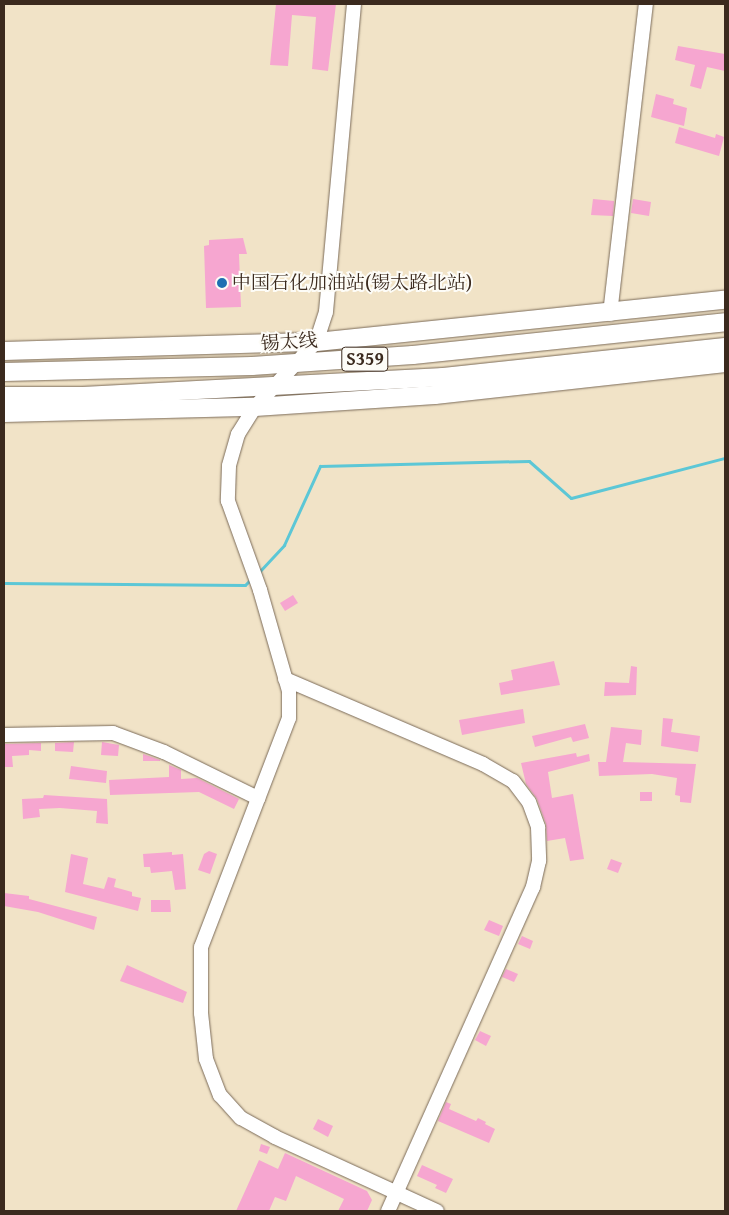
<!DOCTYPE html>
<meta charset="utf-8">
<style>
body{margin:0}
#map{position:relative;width:729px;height:1215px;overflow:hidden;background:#f1e3c7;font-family:"Gentium Book Plus","Noto Serif SC",serif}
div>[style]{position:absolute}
.stream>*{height:3px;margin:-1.5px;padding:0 1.5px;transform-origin:1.5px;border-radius:1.5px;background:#5cc7d6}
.building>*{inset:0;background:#f6a6d0}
.roads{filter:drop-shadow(0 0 1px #7b6b59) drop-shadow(0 0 1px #7b6b59)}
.minor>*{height:14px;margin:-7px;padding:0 7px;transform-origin:7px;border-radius:7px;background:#fff}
.major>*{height:18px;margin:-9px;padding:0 9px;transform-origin:9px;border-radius:9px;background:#fff}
.dots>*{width:14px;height:14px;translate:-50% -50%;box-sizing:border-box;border:2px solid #fdfcf7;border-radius:50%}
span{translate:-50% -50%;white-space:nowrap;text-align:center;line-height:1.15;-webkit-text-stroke:4px #fdfcf7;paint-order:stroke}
.shield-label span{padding:1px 4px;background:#fdfcf7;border:1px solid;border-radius:4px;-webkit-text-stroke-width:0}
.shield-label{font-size:18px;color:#3b2a1e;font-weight:700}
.poi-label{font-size:19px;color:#3b2a1e}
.left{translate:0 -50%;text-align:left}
.street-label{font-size:19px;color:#3b2a1e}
.frame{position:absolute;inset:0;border:5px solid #3b2a1e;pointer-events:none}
</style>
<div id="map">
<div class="stream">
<i style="left:259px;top:572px;width:37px;rotate:-47deg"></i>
<i style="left:284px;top:545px;width:87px;rotate:-65.5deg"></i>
<i style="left:320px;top:466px;width:209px;rotate:-1.4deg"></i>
<i style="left:529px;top:461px;width:56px;rotate:41.4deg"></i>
<i style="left:571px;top:498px;width:159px;rotate:-14.6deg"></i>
<i style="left:4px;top:583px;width:241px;rotate:0.5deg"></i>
<i style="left:245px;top:585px;width:10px;rotate:-45deg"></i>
</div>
<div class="building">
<i style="clip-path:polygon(276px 4px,336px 4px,328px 71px,312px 69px,316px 17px,292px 15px,288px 66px,270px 65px)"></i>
<i style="clip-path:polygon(678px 46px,725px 54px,725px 71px,707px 67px,701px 89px,690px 86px,695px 65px,675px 60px)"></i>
<i style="clip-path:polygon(656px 94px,674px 99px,673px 104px,687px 108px,684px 126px,651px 117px)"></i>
<i style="clip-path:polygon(679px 127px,715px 138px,716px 134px,724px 137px,719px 156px,675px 143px)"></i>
<i style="clip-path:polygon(593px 199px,614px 201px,613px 216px,591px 215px)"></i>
<i style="clip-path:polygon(633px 199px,651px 202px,649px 216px,631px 213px)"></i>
<i style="clip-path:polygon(243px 238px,247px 254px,239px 254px,241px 307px,206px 308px,204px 246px,209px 245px,209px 240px)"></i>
<i style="clip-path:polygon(293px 595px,298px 603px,285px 611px,280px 603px)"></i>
<i style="clip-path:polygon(554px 661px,560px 685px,501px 695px,499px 683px,513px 680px,511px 670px)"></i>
<i style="clip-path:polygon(631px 666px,637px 667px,636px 695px,604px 696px,605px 682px,629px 683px)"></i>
<i style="clip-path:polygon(523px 709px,525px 723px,462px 735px,459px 720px)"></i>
<i style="clip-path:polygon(663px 718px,673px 719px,671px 732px,700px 736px,698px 752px,661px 746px)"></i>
<i style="clip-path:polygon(585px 724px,589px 738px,573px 742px,571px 737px,535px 747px,532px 736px)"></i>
<i style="clip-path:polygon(611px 727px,642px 730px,641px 745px,626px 743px,623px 762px,696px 764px,691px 803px,680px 802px,680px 796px,675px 795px,677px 778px,652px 774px,599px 776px,598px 762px,606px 762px)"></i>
<i style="clip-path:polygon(74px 742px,73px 752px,55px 751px,55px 743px)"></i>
<i style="clip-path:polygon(102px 742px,119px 745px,118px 756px,101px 755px)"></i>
<i style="clip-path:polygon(41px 743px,41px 751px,29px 750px,29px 755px,12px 756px,13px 767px,4px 767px,4px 744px)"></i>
<i style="clip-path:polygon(576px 753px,577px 757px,589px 754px,590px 761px,548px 772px,552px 798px,573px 794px,584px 859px,570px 861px,565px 838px,547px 841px,546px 824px,537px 799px,526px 784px,521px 763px)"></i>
<i style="clip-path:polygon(143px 754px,160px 760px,160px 761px,143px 761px)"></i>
<i style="clip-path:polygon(169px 765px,181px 770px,181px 779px,197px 778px,239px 799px,234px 809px,199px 792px,110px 795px,109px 780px,169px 777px)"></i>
<i style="clip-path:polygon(71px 766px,107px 771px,106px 783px,69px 779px)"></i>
<i style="clip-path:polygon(640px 792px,652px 792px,652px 801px,640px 801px)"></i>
<i style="clip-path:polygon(44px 795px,107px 799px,108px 824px,96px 823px,97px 811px,60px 808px,39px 809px,40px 817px,23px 819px,22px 799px,43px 798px)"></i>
<i style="clip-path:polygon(209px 851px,217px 854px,210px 874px,198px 870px,204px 854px)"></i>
<i style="clip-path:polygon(172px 852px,172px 855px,183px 854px,186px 889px,175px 890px,172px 871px,151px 873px,150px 867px,144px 867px,143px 854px)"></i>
<i style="clip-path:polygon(71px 854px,88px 858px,83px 884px,104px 889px,108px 877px,116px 879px,114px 887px,132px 892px,132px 896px,141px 898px,138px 911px,65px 892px)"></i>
<i style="clip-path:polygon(611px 859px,622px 863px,618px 873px,607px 869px)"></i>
<i style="clip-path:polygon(4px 893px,29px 896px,29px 899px,97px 917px,94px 930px,38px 912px,4px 906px)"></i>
<i style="clip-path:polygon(151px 900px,170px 900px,171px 912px,151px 912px)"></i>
<i style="clip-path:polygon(489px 920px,503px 926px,499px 936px,484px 930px)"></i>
<i style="clip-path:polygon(522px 936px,533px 941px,530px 949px,518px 944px)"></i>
<i style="clip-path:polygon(127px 965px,187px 992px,183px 1003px,120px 981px)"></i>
<i style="clip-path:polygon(506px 969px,518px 974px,514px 982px,502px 977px)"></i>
<i style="clip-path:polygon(480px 1031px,491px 1036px,486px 1046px,475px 1040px)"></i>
<i style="clip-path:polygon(446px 1102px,451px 1104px,449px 1109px,476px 1121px,478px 1118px,486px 1122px,485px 1124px,495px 1129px,489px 1143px,438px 1121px)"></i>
<i style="clip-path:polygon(318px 1119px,333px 1126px,328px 1137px,313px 1129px)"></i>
<i style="clip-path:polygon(261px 1144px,270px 1147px,267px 1154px,259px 1151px)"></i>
<i style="clip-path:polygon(285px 1153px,367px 1191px,372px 1200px,367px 1211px,338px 1211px,344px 1199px,296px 1176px,286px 1201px,275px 1197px,269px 1211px,236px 1211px,259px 1160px,278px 1169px)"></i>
<i style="clip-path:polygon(422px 1165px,453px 1179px,446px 1193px,435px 1188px,437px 1185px,417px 1176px)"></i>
</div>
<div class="roads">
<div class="minor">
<i style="left:354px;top:4px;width:309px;rotate:95.2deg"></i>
<i style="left:326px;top:312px;width:32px;rotate:108deg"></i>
<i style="left:316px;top:342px;width:89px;rotate:133.2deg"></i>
<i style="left:255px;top:407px;width:32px;rotate:122deg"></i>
<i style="left:238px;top:434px;width:33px;rotate:106deg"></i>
<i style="left:229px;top:466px;width:35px;rotate:92deg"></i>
<i style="left:228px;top:501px;width:95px;rotate:70.2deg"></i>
<i style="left:260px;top:590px;width:105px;rotate:74deg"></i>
<i style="left:289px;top:691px;width:27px;rotate:90deg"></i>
<i style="left:289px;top:718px;width:245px;rotate:111deg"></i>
<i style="left:201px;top:947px;width:66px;rotate:90deg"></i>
<i style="left:201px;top:1013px;width:46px;rotate:83.8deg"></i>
<i style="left:206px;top:1059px;width:39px;rotate:69deg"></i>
<i style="left:220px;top:1095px;width:31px;rotate:48deg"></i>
<i style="left:241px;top:1118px;width:39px;rotate:29deg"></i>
<i style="left:275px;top:1137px;width:178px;rotate:24.6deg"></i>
<i style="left:610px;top:314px;width:312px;rotate:-83.4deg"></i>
<i style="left:285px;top:679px;width:215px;rotate:23.2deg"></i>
<i style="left:483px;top:764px;width:34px;rotate:30deg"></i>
<i style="left:513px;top:781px;width:26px;rotate:53deg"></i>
<i style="left:529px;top:802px;width:27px;rotate:70deg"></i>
<i style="left:538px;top:827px;width:34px;rotate:88deg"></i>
<i style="left:539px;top:861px;width:27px;rotate:103deg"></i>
<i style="left:533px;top:887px;width:355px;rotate:114.1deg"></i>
<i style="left:4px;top:735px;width:109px;rotate:-1.1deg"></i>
<i style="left:113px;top:733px;width:54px;rotate:20.4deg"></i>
<i style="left:164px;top:752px;width:105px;rotate:26.1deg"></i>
</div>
<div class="major">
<i style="left:4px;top:351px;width:312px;rotate:-1.7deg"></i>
<i style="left:316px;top:342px;width:411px;rotate:-5.9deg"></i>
<i style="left:4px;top:372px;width:248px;rotate:-1.4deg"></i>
<i style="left:252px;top:366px;width:161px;rotate:-3.9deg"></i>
<i style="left:413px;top:355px;width:314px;rotate:-6deg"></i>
<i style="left:4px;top:396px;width:79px"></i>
<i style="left:83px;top:396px;width:361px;rotate:-3deg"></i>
<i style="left:443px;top:377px;width:284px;rotate:-6.1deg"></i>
<i style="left:4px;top:413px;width:251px;rotate:-1.4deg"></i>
<i style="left:255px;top:407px;width:180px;rotate:-3.8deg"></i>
<i style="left:435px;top:395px;width:292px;rotate:-6.3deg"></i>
</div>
</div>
<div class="dots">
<i style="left:222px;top:283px;background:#1f6fb2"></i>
</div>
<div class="shield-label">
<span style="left:365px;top:359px">S359</span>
</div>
<div class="poi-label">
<span class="left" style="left:232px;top:283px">中国石化加油站(锡太路北站)</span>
</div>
<div class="street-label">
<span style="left:289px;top:342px;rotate:-4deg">锡太线</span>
</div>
<div class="frame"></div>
</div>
